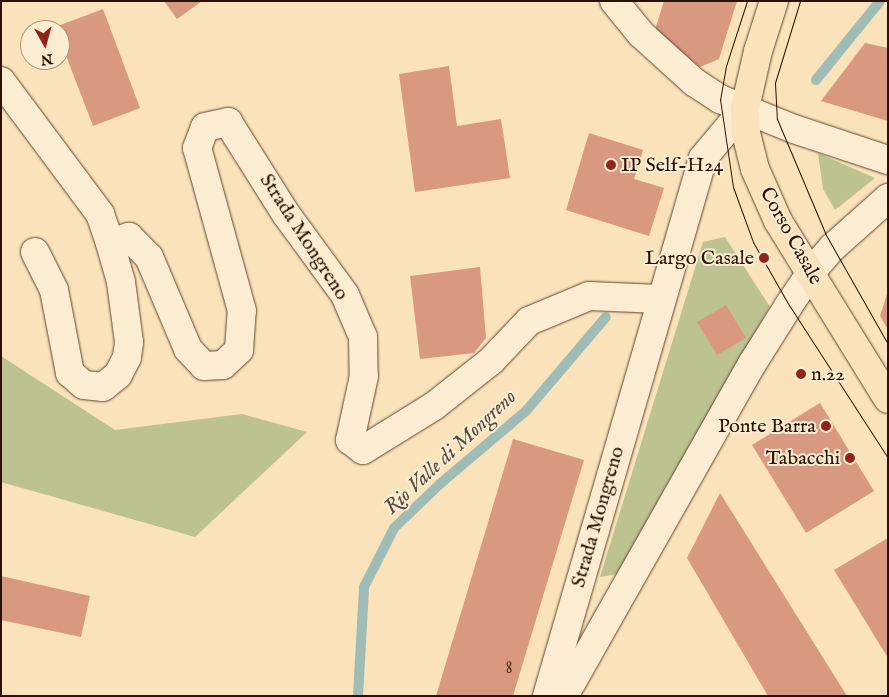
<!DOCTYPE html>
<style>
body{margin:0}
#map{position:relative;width:889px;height:697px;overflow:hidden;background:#fae2ba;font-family:"IM FELL English",serif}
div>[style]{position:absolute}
.green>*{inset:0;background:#bdc390}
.stream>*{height:10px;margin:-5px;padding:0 5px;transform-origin:5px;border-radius:5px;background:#a0bcb7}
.building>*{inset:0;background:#d89980}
.roads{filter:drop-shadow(0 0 1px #5e452f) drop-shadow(0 0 1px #5e452f)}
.minor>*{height:28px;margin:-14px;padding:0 14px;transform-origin:14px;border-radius:14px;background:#fcecd2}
.major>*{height:28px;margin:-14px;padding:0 14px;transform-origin:14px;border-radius:14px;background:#fae2ba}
.tram>*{height:1px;margin:-0.5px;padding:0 0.5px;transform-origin:0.5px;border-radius:0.5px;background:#2a1101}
.dots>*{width:14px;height:14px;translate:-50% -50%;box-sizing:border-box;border:2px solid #fcecd2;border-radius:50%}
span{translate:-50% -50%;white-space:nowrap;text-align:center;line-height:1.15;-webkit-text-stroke:4px #fcecd2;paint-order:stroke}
.number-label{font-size:18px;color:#563321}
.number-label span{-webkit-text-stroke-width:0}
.poi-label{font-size:20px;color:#2a1101}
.left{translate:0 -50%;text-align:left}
.right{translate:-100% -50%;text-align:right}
.street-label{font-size:20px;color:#2a1101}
.water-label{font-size:21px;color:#534d41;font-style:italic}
.frame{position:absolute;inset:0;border:2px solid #2a1101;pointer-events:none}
.north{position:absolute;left:20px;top:20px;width:50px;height:50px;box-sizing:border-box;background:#fcecd2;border:1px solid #a8947e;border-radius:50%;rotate:173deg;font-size:14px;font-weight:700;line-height:20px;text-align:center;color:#2a1101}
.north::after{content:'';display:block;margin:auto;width:18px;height:22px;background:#8f2418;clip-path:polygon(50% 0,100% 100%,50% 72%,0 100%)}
</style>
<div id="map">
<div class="green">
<i style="clip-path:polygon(818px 153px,875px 178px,835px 210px,823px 189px)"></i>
<i style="clip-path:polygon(725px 237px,770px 307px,618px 574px,600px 577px,703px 242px)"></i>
<i style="clip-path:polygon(1px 356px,115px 430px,242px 414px,307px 432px,195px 537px,1px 482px)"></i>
</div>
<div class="stream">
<i style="left:816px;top:80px;width:102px;rotate:-51deg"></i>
<i style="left:358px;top:696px;width:109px;rotate:-86.8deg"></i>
<i style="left:364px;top:587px;width:66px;rotate:-63deg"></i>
<i style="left:394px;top:528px;width:65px;rotate:-43.8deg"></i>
<i style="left:441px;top:483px;width:111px;rotate:-40.3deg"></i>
<i style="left:526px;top:411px;width:123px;rotate:-49.6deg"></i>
</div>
<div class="building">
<i style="clip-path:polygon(164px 1px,202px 1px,177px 19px)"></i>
<i style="clip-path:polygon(664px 1px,737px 1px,719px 59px,700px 67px,655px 30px)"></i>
<i style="clip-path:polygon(103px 9px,140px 108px,93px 126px,60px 40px,60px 30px,55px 27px)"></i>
<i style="clip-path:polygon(865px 43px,888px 48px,888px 121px,821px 101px)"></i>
<i style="clip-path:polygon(449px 66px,457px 126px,501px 119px,510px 178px,415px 192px,399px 74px)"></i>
<i style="clip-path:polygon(589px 133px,643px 150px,634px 179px,664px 188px,649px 236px,566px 210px)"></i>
<i style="clip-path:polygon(480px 267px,486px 338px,474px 353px,420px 359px,410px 276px)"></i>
<i style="clip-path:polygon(887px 294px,888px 294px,888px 330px,880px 316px)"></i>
<i style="clip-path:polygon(726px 305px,746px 338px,717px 355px,697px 322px)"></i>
<i style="clip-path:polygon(820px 403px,874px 491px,806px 533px,752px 445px)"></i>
<i style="clip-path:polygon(513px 439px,584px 460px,513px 696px,436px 696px)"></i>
<i style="clip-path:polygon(720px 493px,847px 696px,768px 696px,687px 558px)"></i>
<i style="clip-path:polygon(888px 538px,888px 658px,834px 570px)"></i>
<i style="clip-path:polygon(1px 576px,90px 596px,81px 637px,1px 620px)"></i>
</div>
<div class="roads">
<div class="minor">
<i style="left:614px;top:1px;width:43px;rotate:50.7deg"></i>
<i style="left:641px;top:34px;width:72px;rotate:42.2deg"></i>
<i style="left:694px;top:82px;width:31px;rotate:33deg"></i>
<i style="left:720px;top:99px;width:80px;rotate:22.1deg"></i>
<i style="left:794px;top:129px;width:99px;rotate:18.3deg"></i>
<i style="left:1px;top:81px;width:166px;rotate:53.3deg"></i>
<i style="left:100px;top:214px;width:31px;rotate:71deg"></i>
<i style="left:110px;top:243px;width:20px;rotate:-18deg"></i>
<i style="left:129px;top:237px;width:28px;rotate:45deg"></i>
<i style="left:149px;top:257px;width:100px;rotate:67deg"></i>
<i style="left:188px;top:349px;width:23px;rotate:47deg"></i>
<i style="left:204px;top:366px;width:19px;rotate:-3deg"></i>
<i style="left:223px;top:365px;width:22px;rotate:-43deg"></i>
<i style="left:239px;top:350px;width:39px;rotate:-86deg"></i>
<i style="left:242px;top:311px;width:169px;rotate:-105.4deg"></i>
<i style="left:197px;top:148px;width:22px;rotate:-69deg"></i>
<i style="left:205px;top:127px;width:24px;rotate:-12deg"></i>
<i style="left:228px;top:122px;width:109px;rotate:57.8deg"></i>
<i style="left:286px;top:214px;width:100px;rotate:53.9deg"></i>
<i style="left:345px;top:295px;width:46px;rotate:66.8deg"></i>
<i style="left:363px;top:337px;width:39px;rotate:89deg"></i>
<i style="left:364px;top:376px;width:66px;rotate:102.3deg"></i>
<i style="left:350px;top:440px;width:16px;rotate:38deg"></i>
<i style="left:363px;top:450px;width:84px;rotate:-31.8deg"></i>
<i style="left:434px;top:406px;width:73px;rotate:-38.3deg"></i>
<i style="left:491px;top:361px;width:55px;rotate:-46.5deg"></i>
<i style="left:529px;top:321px;width:65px;rotate:-22.6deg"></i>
<i style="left:589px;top:296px;width:70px;rotate:2.5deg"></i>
<i style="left:35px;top:252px;width:42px;rotate:63.4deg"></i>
<i style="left:54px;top:290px;width:85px;rotate:79.1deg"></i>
<i style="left:70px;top:373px;width:18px;rotate:41deg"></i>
<i style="left:84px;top:385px;width:19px;rotate:6deg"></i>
<i style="left:103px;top:387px;width:19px;rotate:-39deg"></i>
<i style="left:118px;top:375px;width:20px;rotate:-63deg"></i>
<i style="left:127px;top:357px;width:15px;rotate:-82deg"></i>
<i style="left:129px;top:342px;width:61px;rotate:-97.6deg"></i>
<i style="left:121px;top:282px;width:41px;rotate:-105.8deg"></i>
<i style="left:547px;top:696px;width:560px;rotate:-73.83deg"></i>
<i style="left:703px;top:158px;width:65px;rotate:-50deg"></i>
<i style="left:564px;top:696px;width:382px;rotate:-60.5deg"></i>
<i style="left:752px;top:364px;width:70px;rotate:-57.9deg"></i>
<i style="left:789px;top:305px;width:40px;rotate:-56deg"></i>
<i style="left:811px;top:272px;width:33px;rotate:-49deg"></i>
<i style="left:833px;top:247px;width:74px;rotate:-41.7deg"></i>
</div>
<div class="major">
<i style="left:774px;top:1px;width:52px;rotate:107.7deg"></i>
<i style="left:758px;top:51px;width:58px;rotate:102.8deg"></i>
<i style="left:745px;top:108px;width:25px;rotate:88deg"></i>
<i style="left:746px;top:133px;width:37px;rotate:76deg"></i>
<i style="left:755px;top:169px;width:57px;rotate:66.1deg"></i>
<i style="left:778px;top:221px;width:209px;rotate:58.3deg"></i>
</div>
</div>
<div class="tram">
<i style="left:747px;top:1px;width:68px;rotate:107.9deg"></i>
<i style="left:726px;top:66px;width:34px;rotate:100deg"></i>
<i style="left:720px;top:99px;width:89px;rotate:81.6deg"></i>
<i style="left:733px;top:187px;width:59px;rotate:70deg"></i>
<i style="left:753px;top:242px;width:73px;rotate:60.3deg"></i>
<i style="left:789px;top:305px;width:182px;rotate:57.1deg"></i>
<i style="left:800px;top:1px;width:86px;rotate:107deg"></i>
<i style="left:775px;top:83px;width:36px;rotate:87deg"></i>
<i style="left:777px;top:119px;width:126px;rotate:67.1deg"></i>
<i style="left:826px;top:235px;width:125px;rotate:60.4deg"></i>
</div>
<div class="dots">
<i style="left:611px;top:165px;background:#8f2418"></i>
<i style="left:764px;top:258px;background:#8f2418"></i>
<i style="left:801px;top:374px;background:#8f2418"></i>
<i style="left:826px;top:426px;background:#8f2418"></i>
<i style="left:850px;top:458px;background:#8f2418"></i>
</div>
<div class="number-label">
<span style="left:509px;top:669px">8</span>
</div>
<div class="poi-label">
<span class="left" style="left:621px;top:165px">IP Self-H24</span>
<span class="right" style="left:754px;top:258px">Largo Casale</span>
<span class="left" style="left:811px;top:374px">n.22</span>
<span class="right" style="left:816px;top:426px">Ponte Barra</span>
<span class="right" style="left:840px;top:458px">Tabacchi</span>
</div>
<div class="street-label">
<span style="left:791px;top:236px;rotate:61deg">Corso Casale</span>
<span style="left:304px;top:237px;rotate:57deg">Strada Mongreno</span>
<span style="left:598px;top:517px;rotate:-74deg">Strada Mongreno</span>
</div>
<div class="water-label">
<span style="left:451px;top:453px;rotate:-43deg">Rio Valle di Mongreno</span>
</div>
<div class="frame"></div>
<div class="north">N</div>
</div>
